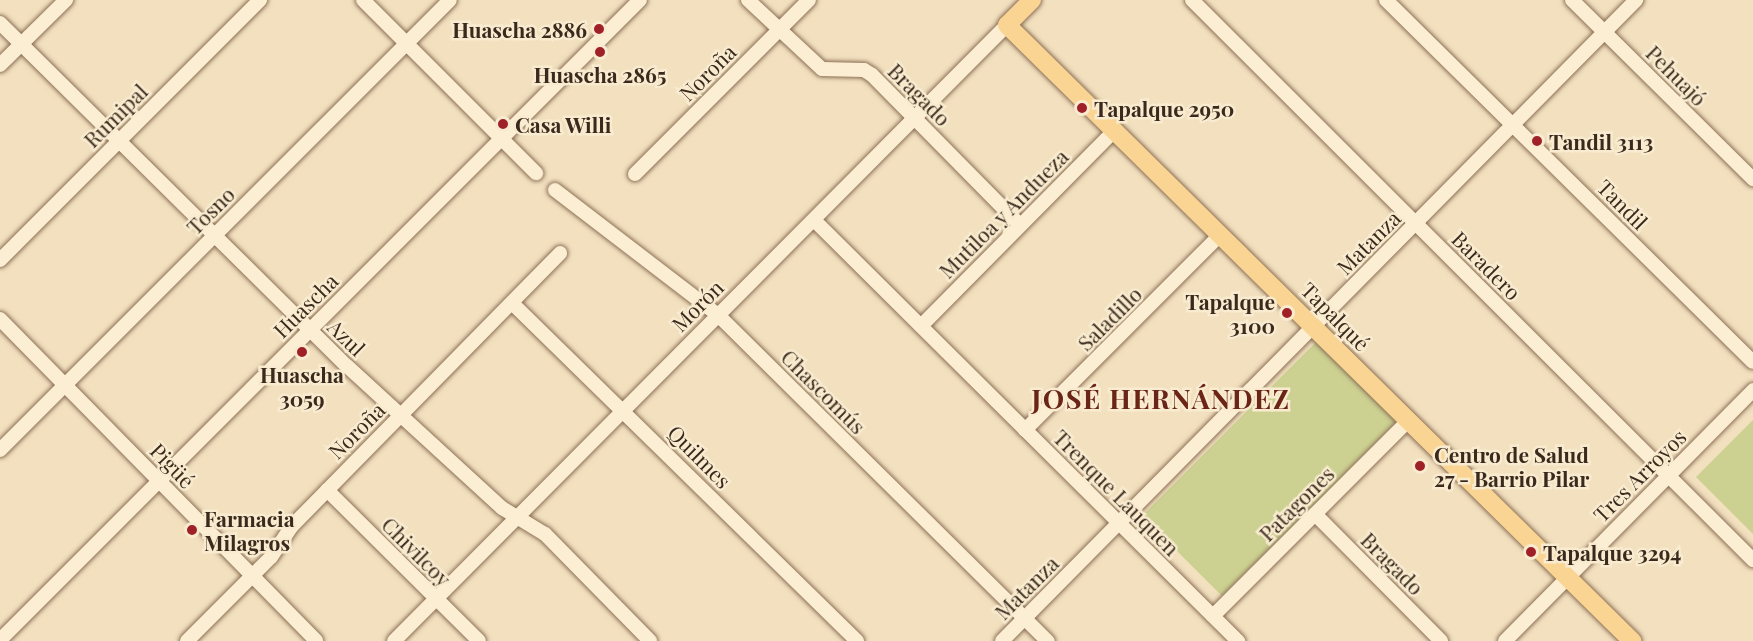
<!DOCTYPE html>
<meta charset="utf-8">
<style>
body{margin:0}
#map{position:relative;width:1753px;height:641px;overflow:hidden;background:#f2e0bf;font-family:"Playfair Display",serif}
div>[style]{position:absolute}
.green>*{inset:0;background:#ccd192}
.roads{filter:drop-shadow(0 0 2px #8c7056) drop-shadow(0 0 2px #8c7056)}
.minor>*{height:14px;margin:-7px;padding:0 7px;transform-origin:7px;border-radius:7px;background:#fceed3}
.major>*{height:18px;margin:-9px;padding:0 9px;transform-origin:9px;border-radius:9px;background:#f9d493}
.dots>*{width:16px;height:16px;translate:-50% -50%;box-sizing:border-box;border:3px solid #f8ebcf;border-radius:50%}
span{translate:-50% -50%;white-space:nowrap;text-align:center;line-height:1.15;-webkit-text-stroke:5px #f8ebcf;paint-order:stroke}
.poi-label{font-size:21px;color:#3a291c;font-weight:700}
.right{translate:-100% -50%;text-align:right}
.left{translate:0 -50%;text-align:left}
.street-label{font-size:21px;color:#3a291c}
.district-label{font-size:27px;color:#6b2517;font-weight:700;letter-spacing:1.5px}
</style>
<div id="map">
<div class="green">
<i style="clip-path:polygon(1324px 334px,1404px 414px,1222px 596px,1142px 516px)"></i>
<i style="clip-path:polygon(1753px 420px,1753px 534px,1696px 477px)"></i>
</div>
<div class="roads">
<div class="minor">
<i style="left:363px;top:0;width:245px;rotate:45deg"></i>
<i style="left:748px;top:0;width:101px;rotate:43deg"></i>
<i style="left:822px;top:69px;width:42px;rotate:1.4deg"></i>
<i style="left:864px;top:70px;width:9px;rotate:32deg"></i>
<i style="left:872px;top:75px;width:211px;rotate:45.4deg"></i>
<i style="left:1192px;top:0;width:793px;rotate:44.95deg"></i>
<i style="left:1386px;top:0;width:515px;rotate:44.61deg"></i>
<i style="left:1572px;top:0;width:255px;rotate:44.7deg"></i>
<i style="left:0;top:23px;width:488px;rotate:44.7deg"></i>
<i style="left:347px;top:366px;width:210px;rotate:42.5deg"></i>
<i style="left:502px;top:508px;width:50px;rotate:31.2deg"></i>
<i style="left:545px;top:534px;width:150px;rotate:45.5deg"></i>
<i style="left:0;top:65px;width:93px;rotate:-44.6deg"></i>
<i style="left:635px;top:174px;width:246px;rotate:-45deg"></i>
<i style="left:555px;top:190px;width:205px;rotate:37.5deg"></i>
<i style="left:718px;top:315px;width:464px;rotate:44.7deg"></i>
<i style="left:814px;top:220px;width:598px;rotate:44.8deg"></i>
<i style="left:0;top:260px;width:368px;rotate:-45deg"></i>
<i style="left:512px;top:303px;width:483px;rotate:44.4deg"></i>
<i style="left:0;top:319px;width:451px;rotate:45.5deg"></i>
<i style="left:921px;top:326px;width:276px;rotate:-45.3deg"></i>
<i style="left:1025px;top:430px;width:277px;rotate:-45deg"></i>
<i style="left:0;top:450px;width:636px;rotate:-45deg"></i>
<i style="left:327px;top:490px;width:214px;rotate:44.8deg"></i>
<i style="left:1315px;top:514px;width:179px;rotate:45.2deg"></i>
<i style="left:1213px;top:616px;width:277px;rotate:-45deg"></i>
<i style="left:0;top:640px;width:905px;rotate:-45deg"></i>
<i style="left:187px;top:641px;width:119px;rotate:-45deg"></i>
<i style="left:271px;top:557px;width:36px;rotate:-56deg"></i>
<i style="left:291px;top:527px;width:384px;rotate:-45.5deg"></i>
<i style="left:394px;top:641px;width:869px;rotate:-45.14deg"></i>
<i style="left:1002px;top:641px;width:902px;rotate:-45.31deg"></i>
<i style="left:1505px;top:641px;width:353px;rotate:-45.3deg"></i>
</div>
<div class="major">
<i style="left:1032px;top:0;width:35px;rotate:135deg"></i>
<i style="left:1007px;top:25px;width:878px;rotate:44.58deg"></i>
</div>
</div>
<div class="dots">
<i style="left:599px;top:29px;background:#a02028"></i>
<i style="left:600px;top:52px;background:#a02028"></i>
<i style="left:1082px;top:108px;background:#a02028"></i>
<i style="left:503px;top:124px;background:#a02028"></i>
<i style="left:1537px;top:141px;background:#a02028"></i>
<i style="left:1287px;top:313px;background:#a02028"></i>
<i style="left:302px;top:352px;background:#a02028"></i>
<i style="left:1420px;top:466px;background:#a02028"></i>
<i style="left:192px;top:530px;background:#a02028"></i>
<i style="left:1531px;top:552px;background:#a02028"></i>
</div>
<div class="poi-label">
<span class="right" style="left:587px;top:29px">Huascha 2886</span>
<span style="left:600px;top:74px">Huascha 2865</span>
<span class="left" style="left:1094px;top:108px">Tapalque 2950</span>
<span class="left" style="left:515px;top:124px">Casa Willi</span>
<span class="left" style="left:1549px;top:141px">Tandil 3113</span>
<span class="right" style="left:1275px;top:313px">Tapalque<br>3100</span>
<span style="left:302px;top:386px">Huascha<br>3059</span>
<span class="left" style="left:1434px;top:466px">Centro de Salud<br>27 - Barrio Pilar</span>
<span class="left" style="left:204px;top:530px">Farmacia<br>Milagros</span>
<span class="left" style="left:1543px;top:552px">Tapalque 3294</span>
</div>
<div class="street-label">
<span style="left:707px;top:72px;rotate:-45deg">Noroña</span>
<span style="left:1677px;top:75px;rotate:45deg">Pehuajó</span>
<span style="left:920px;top:94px;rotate:45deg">Bragado</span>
<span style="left:115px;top:115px;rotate:-45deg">Rumipal</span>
<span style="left:1623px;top:204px;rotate:45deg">Tandil</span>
<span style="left:210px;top:210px;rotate:-45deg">Tosno</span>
<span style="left:1003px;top:213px;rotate:-45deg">Mutiloa y Andueza</span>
<span style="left:1368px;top:242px;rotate:-45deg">Matanza</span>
<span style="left:1487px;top:265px;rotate:45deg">Baradero</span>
<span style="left:305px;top:305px;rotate:-45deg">Huascha</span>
<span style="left:697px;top:305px;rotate:-45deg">Morón</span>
<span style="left:1336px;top:316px;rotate:45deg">Tapalqué</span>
<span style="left:1109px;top:318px;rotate:-45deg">Saladillo</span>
<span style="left:347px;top:337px;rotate:44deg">Azul</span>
<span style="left:824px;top:391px;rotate:45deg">Chascomús</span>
<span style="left:356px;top:430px;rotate:-45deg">Noroña</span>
<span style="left:700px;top:456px;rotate:45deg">Quilmes</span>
<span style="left:173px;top:465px;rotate:46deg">Pigüé</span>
<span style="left:1639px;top:475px;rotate:-45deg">Tres Arroyos</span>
<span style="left:1117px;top:492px;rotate:45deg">Trenque Lauquen</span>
<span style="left:1296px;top:503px;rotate:-45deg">Patagones</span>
<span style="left:417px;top:551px;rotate:45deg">Chivilcoy</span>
<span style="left:1393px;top:563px;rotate:45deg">Bragado</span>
<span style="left:1026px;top:587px;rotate:-45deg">Matanza</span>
</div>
<div class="district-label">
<span style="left:1161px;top:399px">JOSÉ HERNÁNDEZ</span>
</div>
</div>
